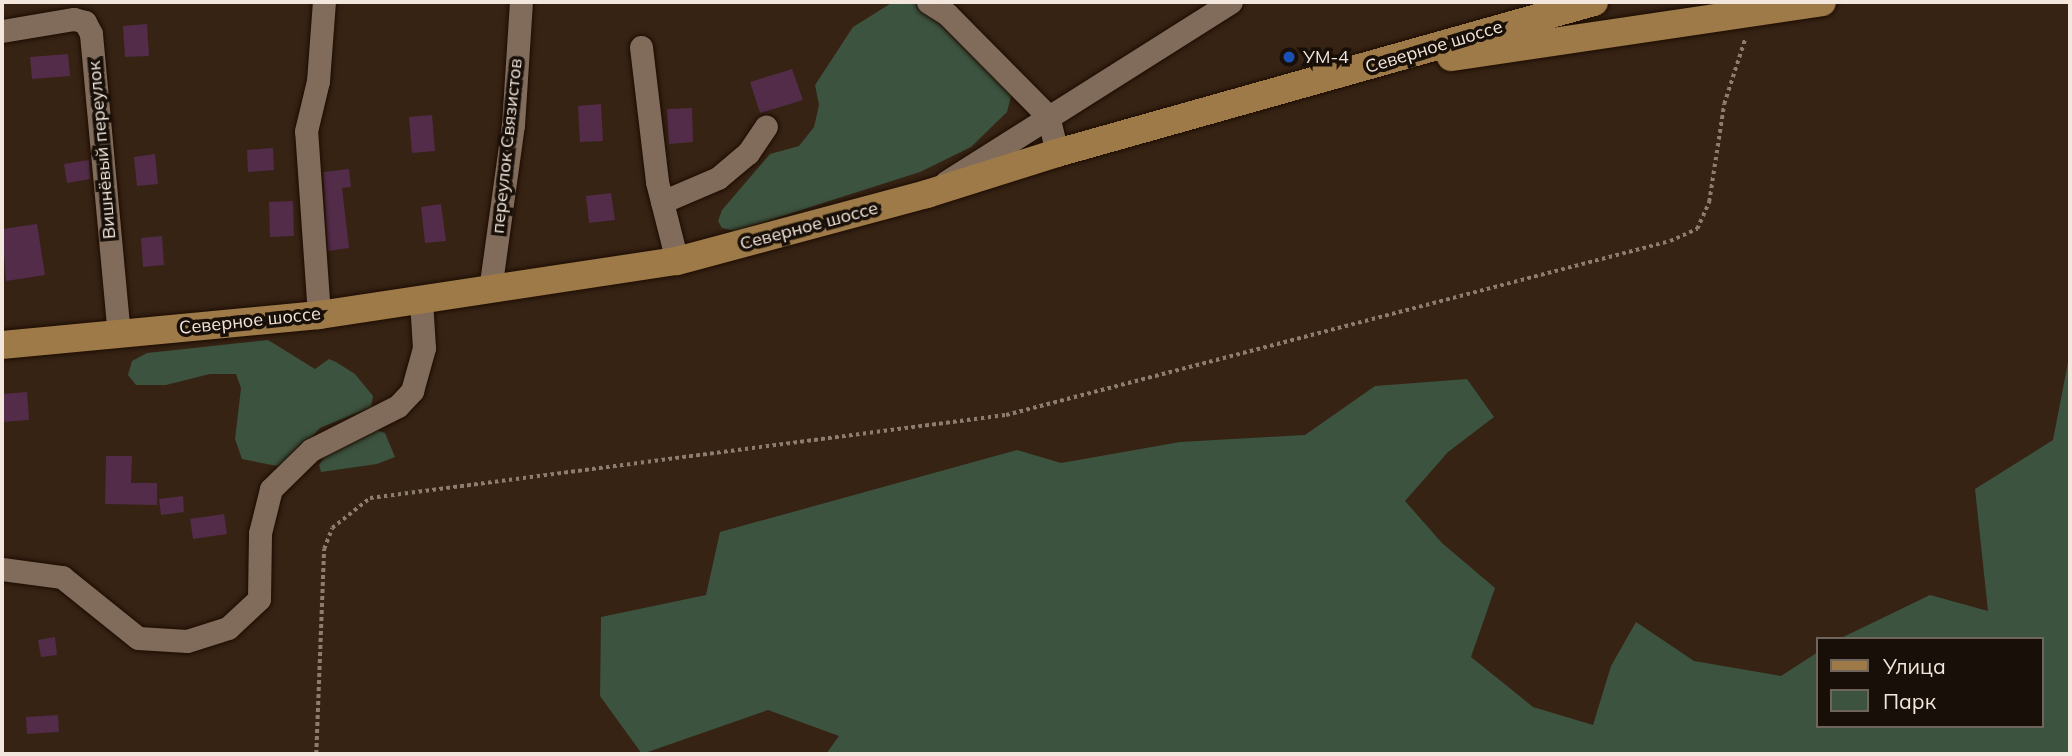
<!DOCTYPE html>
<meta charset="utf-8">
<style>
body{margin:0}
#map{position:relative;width:2072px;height:756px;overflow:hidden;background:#362314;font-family:Mulish,sans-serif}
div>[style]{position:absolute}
.green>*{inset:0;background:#3c533f}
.building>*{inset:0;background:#522c49}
.path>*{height:3.5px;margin-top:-1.75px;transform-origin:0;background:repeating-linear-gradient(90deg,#8d7d70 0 3.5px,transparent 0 7px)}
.roads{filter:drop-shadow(0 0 2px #1c0c01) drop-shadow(0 0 2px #1c0c01)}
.minor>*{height:23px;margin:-11.5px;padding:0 11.5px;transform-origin:11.5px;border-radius:11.5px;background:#816c5b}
.major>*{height:28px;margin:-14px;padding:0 14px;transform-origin:14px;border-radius:14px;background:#9e7a48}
.dots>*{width:19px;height:19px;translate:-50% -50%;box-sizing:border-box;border:4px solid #170f08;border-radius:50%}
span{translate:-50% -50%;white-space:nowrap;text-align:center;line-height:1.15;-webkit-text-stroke:7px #170f08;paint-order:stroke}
.street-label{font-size:18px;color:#f3e6dc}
.poi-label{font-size:18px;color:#f3e6dc}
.left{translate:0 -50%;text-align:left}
.frame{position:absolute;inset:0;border:4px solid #f3e6dc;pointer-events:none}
.legend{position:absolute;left:1816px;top:637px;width:228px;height:91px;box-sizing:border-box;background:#170f08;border:2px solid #6f655d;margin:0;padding:9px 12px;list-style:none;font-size:21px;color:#f3e6dc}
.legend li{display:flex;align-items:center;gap:14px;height:35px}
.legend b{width:35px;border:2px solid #6f655d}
</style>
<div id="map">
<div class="green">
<i style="clip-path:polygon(893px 2px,920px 4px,970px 46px,1012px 92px,1007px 112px,971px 147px,920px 172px,735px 231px,722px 228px,718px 221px,722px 210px,770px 154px,799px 146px,814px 127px,819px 105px,815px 85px,853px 27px)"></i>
<i style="clip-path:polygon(268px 340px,315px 369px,329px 359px,336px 362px,355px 374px,373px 396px,371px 407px,320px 428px,291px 460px,277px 466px,242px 459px,235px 439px,241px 388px,236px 374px,210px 374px,166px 385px,136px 385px,128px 375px,132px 361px,147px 353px)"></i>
<i style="clip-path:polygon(2070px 352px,2070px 754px,826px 754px,839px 736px,768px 710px,642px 754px,600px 696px,601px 617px,706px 595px,720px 532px,1017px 450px,1061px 463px,1180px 442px,1305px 435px,1375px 386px,1467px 379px,1494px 417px,1448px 452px,1405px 501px,1442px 543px,1495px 588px,1471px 657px,1533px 707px,1593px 725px,1611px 666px,1636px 622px,1694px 661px,1781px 676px,1818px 652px,1818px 726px,2042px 726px,2042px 639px,1839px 639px,1930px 595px,1988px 611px,1975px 489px,2053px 440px)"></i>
<i style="clip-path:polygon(373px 429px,385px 433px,395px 457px,377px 464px,321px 472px,319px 465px,327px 454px)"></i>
</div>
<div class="building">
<i style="clip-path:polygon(147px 24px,149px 56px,125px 57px,123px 26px)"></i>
<i style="clip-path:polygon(68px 54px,70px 76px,32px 79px,30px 57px)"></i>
<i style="clip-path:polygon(792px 69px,803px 100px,760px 113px,750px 82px)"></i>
<i style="clip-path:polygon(601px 104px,603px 141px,580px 142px,578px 106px)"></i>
<i style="clip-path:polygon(692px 108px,693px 142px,669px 144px,667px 109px)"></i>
<i style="clip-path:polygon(432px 115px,435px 151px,412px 153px,409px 117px)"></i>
<i style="clip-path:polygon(273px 148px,274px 170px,248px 172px,247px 150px)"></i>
<i style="clip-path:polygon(155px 154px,158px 184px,137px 186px,134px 157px)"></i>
<i style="clip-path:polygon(89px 160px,90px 179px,67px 183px,64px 164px)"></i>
<i style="clip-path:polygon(349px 169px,351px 187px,342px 188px,349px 248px,328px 251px,323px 172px)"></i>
<i style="clip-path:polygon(611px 193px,615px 220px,589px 223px,586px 196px)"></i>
<i style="clip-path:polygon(293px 201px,294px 236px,270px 237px,269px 202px)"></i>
<i style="clip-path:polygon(441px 204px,446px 241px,425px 243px,421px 207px)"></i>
<i style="clip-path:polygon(37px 224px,45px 275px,6px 281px,2px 229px)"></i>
<i style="clip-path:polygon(162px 236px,164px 265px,143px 267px,141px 238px)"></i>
<i style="clip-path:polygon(27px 392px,29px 420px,2px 422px,2px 394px)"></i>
<i style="clip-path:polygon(106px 456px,132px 456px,131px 483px,157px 483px,157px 505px,105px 504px)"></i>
<i style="clip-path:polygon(183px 496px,184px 512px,161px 515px,159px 499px)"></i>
<i style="clip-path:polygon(224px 514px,227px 534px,193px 539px,190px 519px)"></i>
<i style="clip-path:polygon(55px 637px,57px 655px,41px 657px,38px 640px)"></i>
<i style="clip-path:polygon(58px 715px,59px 732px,27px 734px,26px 717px)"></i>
</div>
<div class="path">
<i style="left:316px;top:754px;width:205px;rotate:-87.8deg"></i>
<i style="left:324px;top:549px;width:22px;rotate:-69deg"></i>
<i style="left:332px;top:528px;width:48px;rotate:-38.3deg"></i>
<i style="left:370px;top:498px;width:641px;rotate:-7.44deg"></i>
<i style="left:1006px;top:415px;width:686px;rotate:-14.68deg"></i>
<i style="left:1670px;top:241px;width:30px;rotate:-24deg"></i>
<i style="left:1697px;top:229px;width:30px;rotate:-66deg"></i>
<i style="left:1709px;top:202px;width:99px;rotate:-81.3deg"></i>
<i style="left:1724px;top:104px;width:68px;rotate:-72.1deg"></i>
</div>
<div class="roads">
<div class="minor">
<i style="left:928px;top:2px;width:22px;rotate:32deg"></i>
<i style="left:947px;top:14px;width:144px;rotate:45.3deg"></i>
<i style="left:1048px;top:116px;width:38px;rotate:76deg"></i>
<i style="left:2px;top:31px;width:73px;rotate:-9.5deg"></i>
<i style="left:74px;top:19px;width:11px;rotate:15deg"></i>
<i style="left:85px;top:22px;width:13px;rotate:63deg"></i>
<i style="left:91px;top:34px;width:302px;rotate:84.7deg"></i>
<i style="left:641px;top:47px;width:136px;rotate:83.2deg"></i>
<i style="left:657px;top:182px;width:81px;rotate:75.8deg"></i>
<i style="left:946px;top:182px;width:337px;rotate:-32.3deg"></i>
<i style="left:662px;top:202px;width:61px;rotate:-23.2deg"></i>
<i style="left:718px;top:178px;width:39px;rotate:-40deg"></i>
<i style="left:748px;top:153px;width:32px;rotate:-56deg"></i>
<i style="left:490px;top:290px;width:167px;rotate:-82.1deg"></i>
<i style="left:513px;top:125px;width:123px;rotate:-86.3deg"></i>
<i style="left:319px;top:315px;width:184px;rotate:-94deg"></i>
<i style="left:306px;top:131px;width:51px;rotate:-76.5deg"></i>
<i style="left:318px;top:81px;width:79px;rotate:-85.7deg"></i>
<i style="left:2px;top:569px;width:61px;rotate:7.6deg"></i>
<i style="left:62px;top:577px;width:97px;rotate:38.8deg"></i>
<i style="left:138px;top:638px;width:49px;rotate:3.5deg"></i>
<i style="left:187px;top:641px;width:43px;rotate:-17.6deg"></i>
<i style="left:228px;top:628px;width:42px;rotate:-43.1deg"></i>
<i style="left:259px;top:599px;width:66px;rotate:-89.1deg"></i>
<i style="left:260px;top:533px;width:45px;rotate:-76deg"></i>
<i style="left:271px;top:489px;width:56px;rotate:-44.3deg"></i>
<i style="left:311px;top:450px;width:97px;rotate:-26.8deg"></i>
<i style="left:398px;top:406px;width:21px;rotate:-47deg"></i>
<i style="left:412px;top:391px;width:45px;rotate:-74.4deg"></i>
<i style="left:424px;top:348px;width:48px;rotate:-93.6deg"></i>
</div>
<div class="major">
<i style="left:1451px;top:57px;width:375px;rotate:-8.4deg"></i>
<i style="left:2px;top:345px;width:318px;rotate:-5.4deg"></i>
<i style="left:319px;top:315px;width:362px;rotate:-8.6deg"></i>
<i style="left:677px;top:261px;width:259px;rotate:-15deg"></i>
<i style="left:927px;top:194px;width:136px;rotate:-17.5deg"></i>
<i style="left:1057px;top:153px;width:558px;rotate:-15.71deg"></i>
</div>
</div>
<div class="dots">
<i style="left:1289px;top:57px;background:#1a4fb4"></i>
</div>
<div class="street-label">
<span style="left:1434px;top:47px;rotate:-17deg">Северное шоссе</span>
<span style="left:507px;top:146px;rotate:-84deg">переулок Связистов</span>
<span style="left:102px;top:150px;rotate:-95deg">Вишнёвый переулок</span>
<span style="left:809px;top:226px;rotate:-15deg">Северное шоссе</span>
<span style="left:250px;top:321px;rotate:-6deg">Северное шоссе</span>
</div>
<div class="poi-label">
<span class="left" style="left:1303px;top:57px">УМ-4</span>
</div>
<div class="frame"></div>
<ul class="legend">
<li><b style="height:9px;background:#9e7a48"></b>Улица</li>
<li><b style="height:19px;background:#3c533f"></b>Парк</li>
</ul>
</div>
